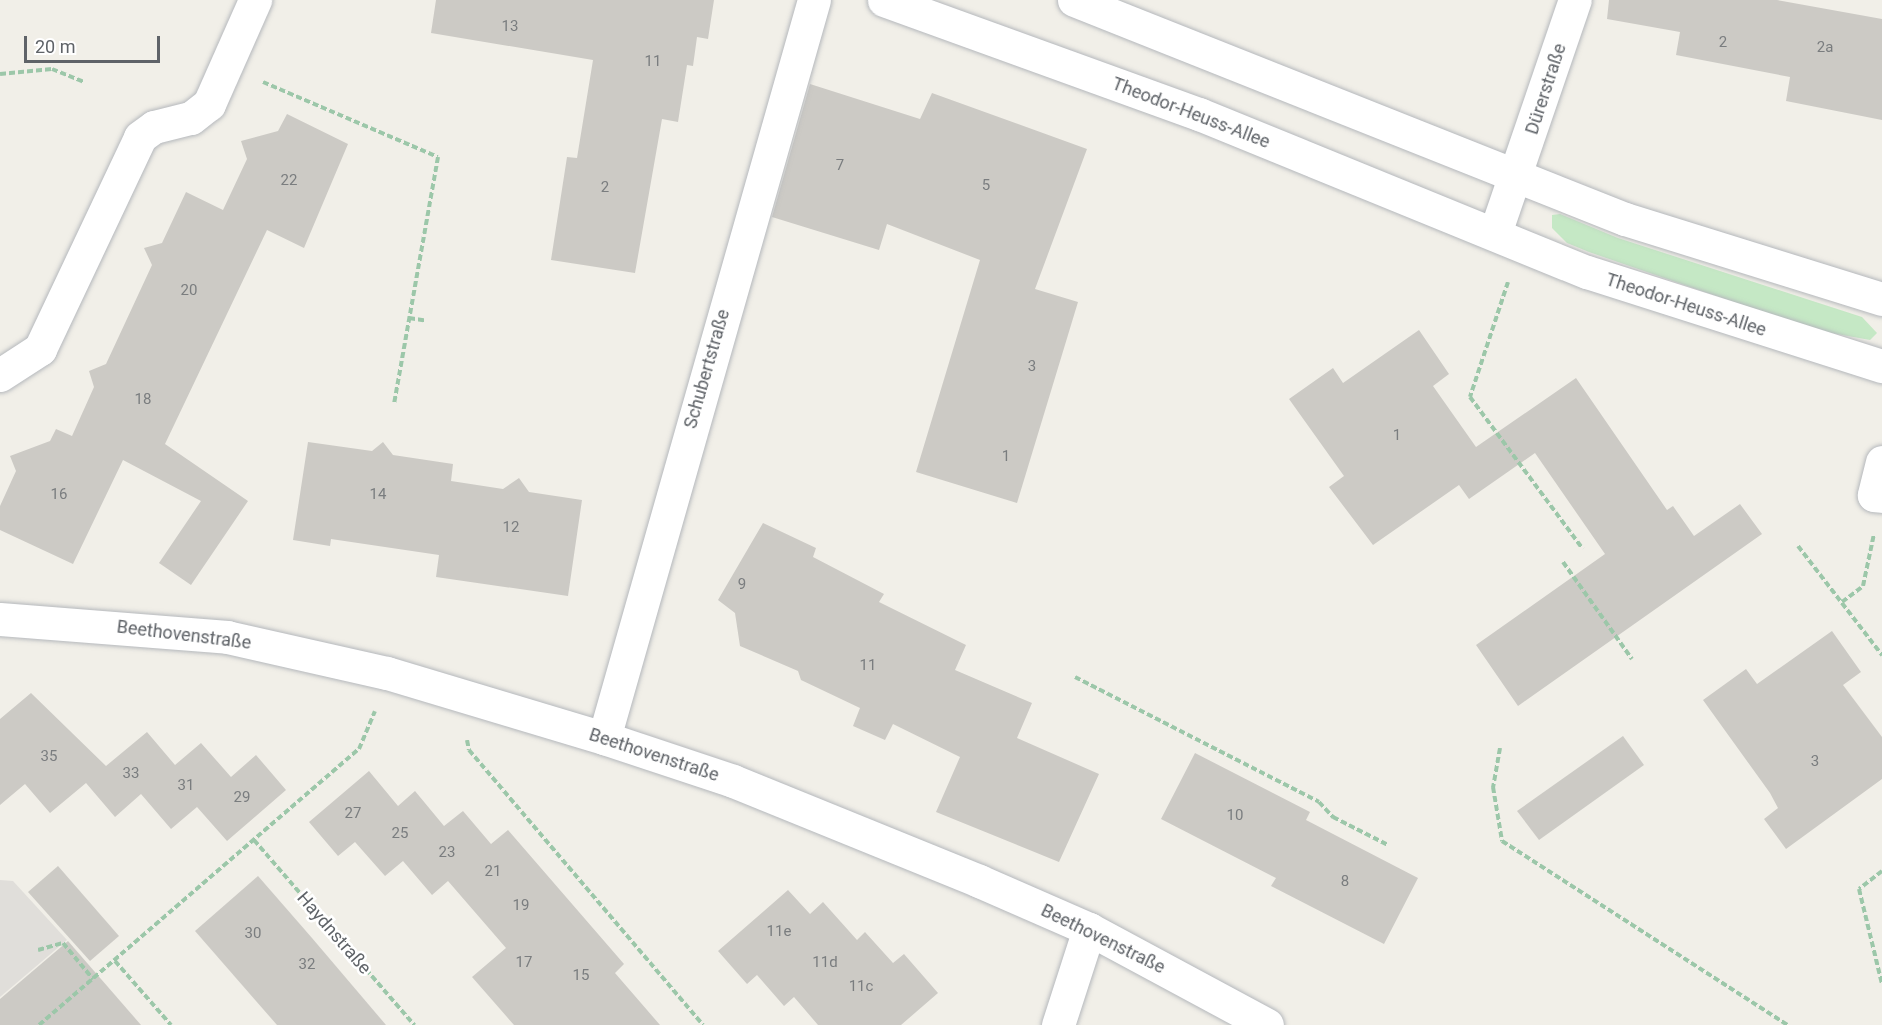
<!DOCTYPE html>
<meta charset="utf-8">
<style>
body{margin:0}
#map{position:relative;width:1882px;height:1025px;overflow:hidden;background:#f1efe8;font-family:Roboto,sans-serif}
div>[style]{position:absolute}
.industrial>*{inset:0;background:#e0deda}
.green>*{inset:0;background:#c5e8c5}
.building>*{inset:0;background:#cccac5}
.path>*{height:4px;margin-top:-2px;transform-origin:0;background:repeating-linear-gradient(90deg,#9cc7a9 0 6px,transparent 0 9px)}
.roads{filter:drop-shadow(0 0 2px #b5b8bc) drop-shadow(0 0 2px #b5b8bc)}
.minor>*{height:33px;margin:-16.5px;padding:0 16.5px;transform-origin:16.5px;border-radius:16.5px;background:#fff}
span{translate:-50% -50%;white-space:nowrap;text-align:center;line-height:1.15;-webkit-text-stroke:5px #fff;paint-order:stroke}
.number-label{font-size:15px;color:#7a7d7f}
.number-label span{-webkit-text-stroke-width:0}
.street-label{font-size:18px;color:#5f6368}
.scale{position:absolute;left:24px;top:36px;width:136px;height:27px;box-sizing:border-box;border:3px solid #5f6368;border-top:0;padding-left:8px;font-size:18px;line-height:21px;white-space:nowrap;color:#5f6368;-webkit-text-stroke:4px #fff;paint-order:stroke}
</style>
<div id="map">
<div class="industrial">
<i style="clip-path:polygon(0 880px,13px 881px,67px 940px,0 997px)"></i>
</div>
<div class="green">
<i style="clip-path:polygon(1560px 214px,1618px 238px,1862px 317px,1877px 333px,1870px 340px,1815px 330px,1589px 252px,1567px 243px,1552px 228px,1552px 215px)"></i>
</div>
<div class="building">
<i style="clip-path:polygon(436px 0,714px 0,708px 39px,697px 37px,693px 66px,687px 65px,678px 122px,662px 119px,635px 273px,551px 260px,567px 157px,577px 158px,593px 60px,431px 33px)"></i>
<i style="clip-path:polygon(1609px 0,1777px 0,1882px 19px,1882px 120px,1786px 101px,1790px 77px,1676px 55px,1680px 32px,1607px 19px)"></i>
<i style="clip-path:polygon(810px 84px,920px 119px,932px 93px,1087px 149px,1035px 289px,1078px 302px,1017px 503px,916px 472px,980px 260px,887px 224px,879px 250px,772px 217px)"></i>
<i style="clip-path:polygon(287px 114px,348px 144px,304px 248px,267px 230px,165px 444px,248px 501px,191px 585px,159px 563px,201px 501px,123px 460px,73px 564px,0 530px,0 506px,16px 471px,10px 456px,50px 441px,56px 429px,72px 436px,94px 387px,89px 371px,106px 364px,152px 265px,144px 248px,162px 243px,186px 192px,223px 210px,247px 159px,241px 141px,278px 131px)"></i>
<i style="clip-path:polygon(1419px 330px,1449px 374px,1433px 386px,1476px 447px,1576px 378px,1667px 510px,1673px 506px,1694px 536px,1740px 504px,1762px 534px,1518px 706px,1476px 645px,1605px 554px,1535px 453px,1469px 499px,1459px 485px,1373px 545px,1329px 487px,1344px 476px,1289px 399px,1333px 368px,1343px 383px)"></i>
<i style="clip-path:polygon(308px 442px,372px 451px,383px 442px,393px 455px,453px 464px,451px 481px,503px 489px,519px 478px,529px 492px,582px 500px,568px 596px,436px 577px,439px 555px,331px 539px,330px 546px,293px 540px)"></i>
<i style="clip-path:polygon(763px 523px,816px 548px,813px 557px,884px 594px,879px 602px,966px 645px,955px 670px,1032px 703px,1017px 738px,1099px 774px,1059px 862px,936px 812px,960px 757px,893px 724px,885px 740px,853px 726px,860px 708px,801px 680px,798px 671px,740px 646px,735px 613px,718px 600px)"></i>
<i style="clip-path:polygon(1832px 631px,1861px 672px,1843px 685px,1882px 737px,1882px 779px,1786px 849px,1764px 819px,1778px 808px,1770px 793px,1703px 700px,1746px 669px,1757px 684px)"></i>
<i style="clip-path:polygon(31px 693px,106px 766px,147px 732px,175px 765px,201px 743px,231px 777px,256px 755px,286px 790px,227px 841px,197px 807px,171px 829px,141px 794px,115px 817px,86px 783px,50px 813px,25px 784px,0 805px,0 719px)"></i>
<i style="clip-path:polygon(1623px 736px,1644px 765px,1539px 840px,1517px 811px)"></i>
<i style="clip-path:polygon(1195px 753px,1310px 812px,1306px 820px,1418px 878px,1384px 944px,1271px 886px,1276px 878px,1161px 819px)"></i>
<i style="clip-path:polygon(369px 771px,398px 806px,415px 791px,444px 826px,463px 811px,491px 844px,508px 830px,624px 964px,615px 973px,660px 1025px,514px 1025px,472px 977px,506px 948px,448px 881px,432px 895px,403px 861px,385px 876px,355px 842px,338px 856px,309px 822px)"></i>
<i style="clip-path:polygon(58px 866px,119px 936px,90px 961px,28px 892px)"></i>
<i style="clip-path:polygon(258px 876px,312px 938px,386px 1025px,277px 1025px,195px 931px)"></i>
<i style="clip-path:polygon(788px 890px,810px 914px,823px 902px,857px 940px,865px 932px,893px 963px,904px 954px,938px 993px,901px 1025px,818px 1025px,794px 997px,784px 1006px,757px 975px,747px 984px,718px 951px)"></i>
<i style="clip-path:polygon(68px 941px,141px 1025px,0 1025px,0 999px)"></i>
</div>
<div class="path">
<i style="left:0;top:74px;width:52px;rotate:-5.5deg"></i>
<i style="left:52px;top:69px;width:35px;rotate:22deg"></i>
<i style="left:263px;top:82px;width:190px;rotate:23.2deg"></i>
<i style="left:438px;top:157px;width:250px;rotate:100.1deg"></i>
<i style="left:1508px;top:282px;width:121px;rotate:108.3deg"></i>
<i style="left:1470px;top:397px;width:189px;rotate:53.4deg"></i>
<i style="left:409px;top:318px;width:18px;rotate:9deg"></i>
<i style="left:1798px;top:546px;width:138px;rotate:52.4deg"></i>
<i style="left:1563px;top:562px;width:119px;rotate:54.6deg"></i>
<i style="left:1842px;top:602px;width:26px;rotate:-37deg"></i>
<i style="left:1863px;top:586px;width:53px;rotate:-78.1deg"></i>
<i style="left:1075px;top:677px;width:274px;rotate:27.1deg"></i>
<i style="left:1319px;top:802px;width:21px;rotate:47deg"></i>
<i style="left:1333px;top:817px;width:62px;rotate:27deg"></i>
<i style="left:467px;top:740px;width:10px;rotate:79deg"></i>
<i style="left:469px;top:750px;width:361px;rotate:49.6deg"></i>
<i style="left:1500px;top:748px;width:40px;rotate:100deg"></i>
<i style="left:1493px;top:787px;width:55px;rotate:80.5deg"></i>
<i style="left:1502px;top:841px;width:340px;rotate:32.8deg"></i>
<i style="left:254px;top:840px;width:245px;rotate:49.1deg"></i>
<i style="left:1882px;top:871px;width:29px;rotate:142deg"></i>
<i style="left:1859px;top:889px;width:98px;rotate:76.4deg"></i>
<i style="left:38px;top:950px;width:26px;rotate:-16deg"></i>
<i style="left:63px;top:943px;width:47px;rotate:50.2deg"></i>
<i style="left:115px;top:961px;width:85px;rotate:48.8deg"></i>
<i style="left:39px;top:1025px;width:423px;rotate:-40.8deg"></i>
<i style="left:359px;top:749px;width:41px;rotate:-67.2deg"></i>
</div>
<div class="roads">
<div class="minor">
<i style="left:884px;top:0;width:335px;rotate:19.9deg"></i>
<i style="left:1199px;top:114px;width:419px;rotate:22.2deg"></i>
<i style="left:1587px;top:272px;width:310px;rotate:17.7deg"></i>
<i style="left:1074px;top:0;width:593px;rotate:21.68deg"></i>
<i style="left:1625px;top:219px;width:269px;rotate:17.3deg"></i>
<i style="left:1495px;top:233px;width:246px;rotate:-71.1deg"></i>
<i style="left:0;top:375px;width:48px;rotate:-33deg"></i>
<i style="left:40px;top:349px;width:234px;rotate:-64.7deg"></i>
<i style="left:140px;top:137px;width:17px;rotate:-36deg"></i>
<i style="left:154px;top:127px;width:38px;rotate:-14deg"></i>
<i style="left:191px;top:118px;width:23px;rotate:-38deg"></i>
<i style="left:209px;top:104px;width:114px;rotate:-66.1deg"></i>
<i style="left:1882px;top:462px;width:34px;rotate:104deg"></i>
<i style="left:1874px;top:495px;width:8px;rotate:7deg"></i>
<i style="left:0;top:619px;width:228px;rotate:4.5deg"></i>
<i style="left:227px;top:637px;width:164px;rotate:12.7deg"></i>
<i style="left:387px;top:673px;width:227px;rotate:16.7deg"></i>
<i style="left:604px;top:738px;width:136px;rotate:18.4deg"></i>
<i style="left:733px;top:781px;width:266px;rotate:22.1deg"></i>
<i style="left:979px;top:881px;width:120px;rotate:23.6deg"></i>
<i style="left:1089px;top:929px;width:202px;rotate:28.3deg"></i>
<i style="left:604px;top:738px;width:767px;rotate:-74.12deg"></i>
<i style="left:1058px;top:1025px;width:101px;rotate:-72.1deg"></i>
</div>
</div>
<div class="number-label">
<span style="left:510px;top:27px">13</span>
<span style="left:1723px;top:43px">2</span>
<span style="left:1825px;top:48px">2a</span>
<span style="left:653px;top:62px">11</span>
<span style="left:840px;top:166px">7</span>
<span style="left:289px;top:181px">22</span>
<span style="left:986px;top:186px">5</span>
<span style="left:605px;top:188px">2</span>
<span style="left:189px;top:291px">20</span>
<span style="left:1032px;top:367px">3</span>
<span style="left:143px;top:400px">18</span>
<span style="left:1397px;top:436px">1</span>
<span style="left:1006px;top:457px">1</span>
<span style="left:59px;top:495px">16</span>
<span style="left:378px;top:495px">14</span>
<span style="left:511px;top:528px">12</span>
<span style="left:742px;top:585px">9</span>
<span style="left:868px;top:666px">11</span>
<span style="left:49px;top:757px">35</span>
<span style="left:1815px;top:762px">3</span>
<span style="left:131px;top:774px">33</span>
<span style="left:186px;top:786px">31</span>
<span style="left:242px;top:798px">29</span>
<span style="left:353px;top:814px">27</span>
<span style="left:1235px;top:816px">10</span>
<span style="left:400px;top:834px">25</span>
<span style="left:447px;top:853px">23</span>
<span style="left:493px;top:872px">21</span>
<span style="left:1345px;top:882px">8</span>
<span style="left:521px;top:906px">19</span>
<span style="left:779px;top:932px">11e</span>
<span style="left:253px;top:934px">30</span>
<span style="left:524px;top:963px">17</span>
<span style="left:825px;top:963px">11d</span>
<span style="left:307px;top:965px">32</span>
<span style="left:581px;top:976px">15</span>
<span style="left:861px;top:987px">11c</span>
</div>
<div class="street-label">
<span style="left:1546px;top:89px;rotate:-72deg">Dürerstraße</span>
<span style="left:1191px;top:113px;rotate:21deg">Theodor-Heuss-Allee</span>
<span style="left:1686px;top:305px;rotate:18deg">Theodor-Heuss-Allee</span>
<span style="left:707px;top:369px;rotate:-74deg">Schubertstraße</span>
<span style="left:184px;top:635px;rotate:7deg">Beethovenstraße</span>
<span style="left:654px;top:755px;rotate:18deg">Beethovenstraße</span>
<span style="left:334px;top:933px;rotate:49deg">Haydnstraße</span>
<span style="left:1103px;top:939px;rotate:26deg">Beethovenstraße</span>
</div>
<div class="scale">20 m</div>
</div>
